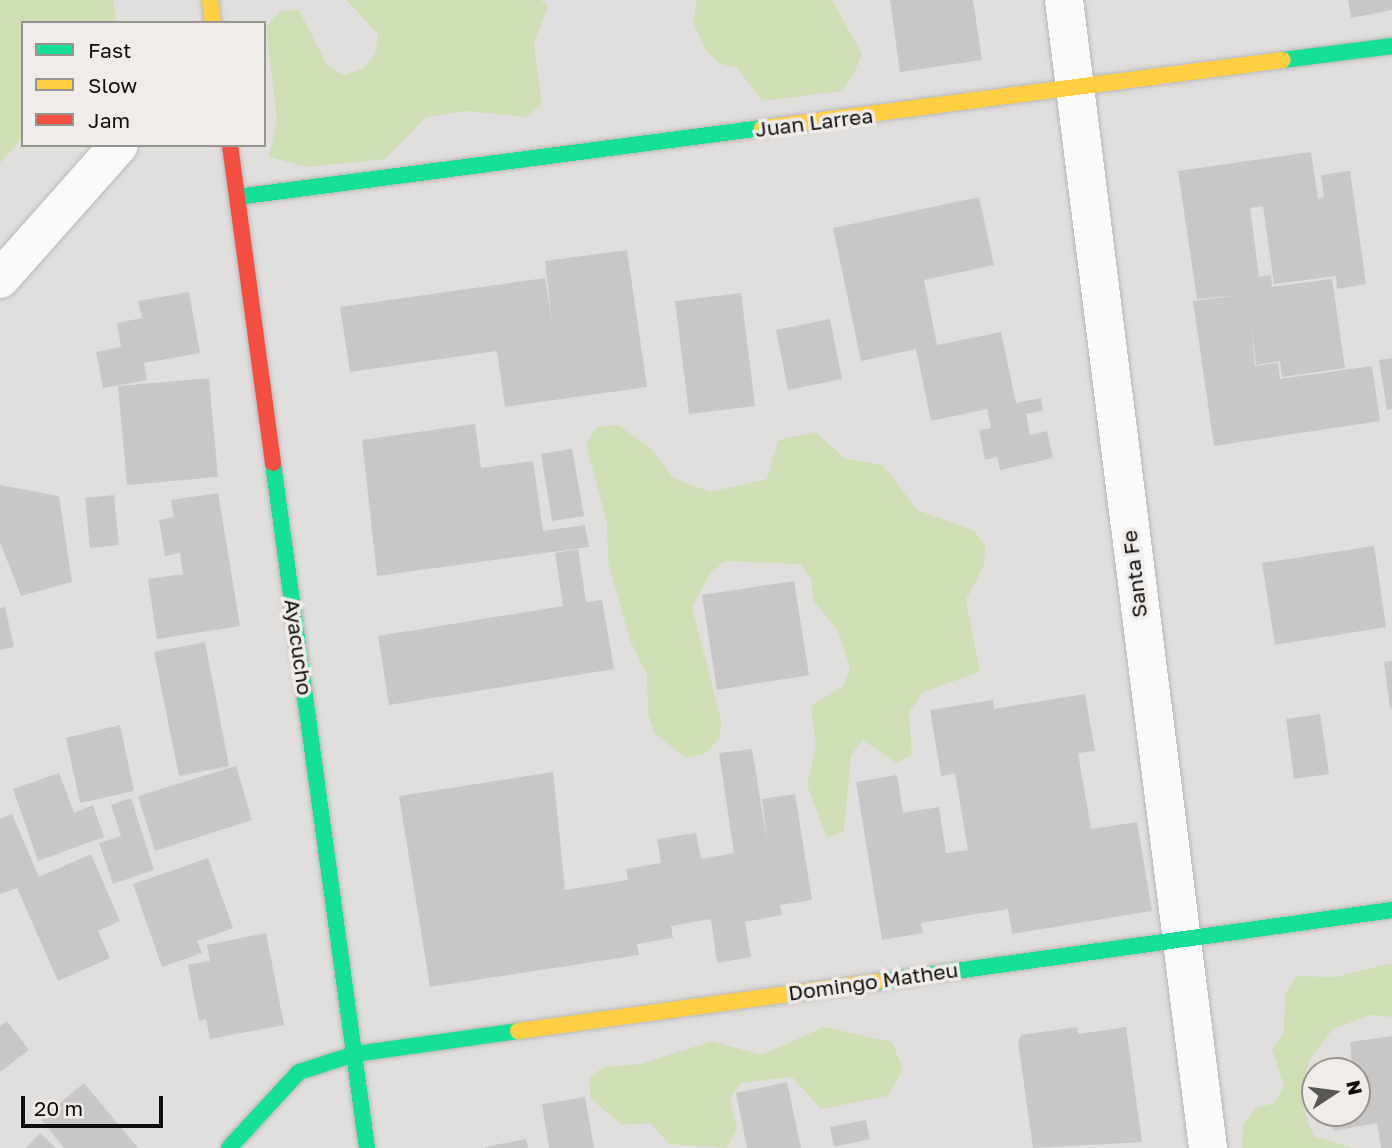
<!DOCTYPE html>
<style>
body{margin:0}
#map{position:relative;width:1392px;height:1148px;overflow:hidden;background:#e1dfdd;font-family:"Golos Text",sans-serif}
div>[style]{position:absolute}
.green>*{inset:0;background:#d0deb6}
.building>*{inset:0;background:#c9c7c6}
.roads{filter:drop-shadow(0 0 2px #b9b7b6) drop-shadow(0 0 2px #b9b7b6)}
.street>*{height:38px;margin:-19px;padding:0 19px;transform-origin:19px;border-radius:19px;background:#fafafa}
.fast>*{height:16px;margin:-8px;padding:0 8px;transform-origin:8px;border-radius:8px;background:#16e098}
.slow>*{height:16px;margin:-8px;padding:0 8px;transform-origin:8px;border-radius:8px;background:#ffcf43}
.jam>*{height:16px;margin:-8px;padding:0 8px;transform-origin:8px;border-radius:8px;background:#f24e42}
span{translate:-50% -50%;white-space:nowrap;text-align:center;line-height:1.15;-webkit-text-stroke:7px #efece9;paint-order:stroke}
.street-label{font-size:21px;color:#100f0e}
.legend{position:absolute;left:21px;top:21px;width:245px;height:126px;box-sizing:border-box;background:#efece9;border:2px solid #969491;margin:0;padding:9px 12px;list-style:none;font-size:21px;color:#100f0e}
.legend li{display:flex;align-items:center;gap:14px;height:35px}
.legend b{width:35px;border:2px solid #969491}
.north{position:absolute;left:1301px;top:1057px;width:70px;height:70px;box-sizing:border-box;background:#efece9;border:2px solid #969491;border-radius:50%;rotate:77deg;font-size:19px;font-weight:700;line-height:28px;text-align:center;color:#100f0e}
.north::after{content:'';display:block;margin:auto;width:24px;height:32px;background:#595856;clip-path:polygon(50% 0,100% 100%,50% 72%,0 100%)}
.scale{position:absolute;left:21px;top:1096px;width:142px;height:32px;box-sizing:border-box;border:4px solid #100f0e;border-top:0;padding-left:9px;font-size:21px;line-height:24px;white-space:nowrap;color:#100f0e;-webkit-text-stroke:5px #efece9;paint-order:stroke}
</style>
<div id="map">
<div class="green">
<i style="clip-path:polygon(0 0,113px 0,116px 23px,23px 23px,23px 137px,0 163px)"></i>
<i style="clip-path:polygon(346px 0,541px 0,548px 6px,534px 43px,542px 104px,527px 117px,465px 111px,426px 117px,385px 159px,307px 167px,269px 157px,277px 121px,266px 26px,280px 11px,299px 10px,327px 65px,344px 75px,363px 69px,375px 54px,378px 34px)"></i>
<i style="clip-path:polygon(697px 0,832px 0,862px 54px,854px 73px,842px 91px,762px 101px,737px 68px,718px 63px,705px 49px,693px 22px)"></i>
<i style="clip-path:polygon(618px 425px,650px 448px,674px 478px,710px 492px,767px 479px,778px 440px,816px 432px,844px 458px,883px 465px,917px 510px,973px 530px,985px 545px,984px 565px,966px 600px,980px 672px,923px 692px,909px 712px,912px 755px,896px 763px,863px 740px,851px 755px,844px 831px,827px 838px,807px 785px,816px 746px,811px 706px,843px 686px,850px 668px,838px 631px,813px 600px,812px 581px,801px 564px,725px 561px,710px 574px,692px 607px,721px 720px,720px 738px,706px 753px,686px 758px,655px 734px,648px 715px,647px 675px,630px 640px,608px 563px,607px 524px,586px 444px,597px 427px)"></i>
<i style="clip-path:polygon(1392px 963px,1392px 1017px,1371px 1015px,1333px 1029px,1309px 1060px,1305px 1078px,1306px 1118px,1314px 1136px,1352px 1148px,1242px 1148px,1243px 1124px,1256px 1108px,1274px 1103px,1284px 1086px,1272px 1049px,1284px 1032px,1285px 994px,1296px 976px,1334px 977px)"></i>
<i style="clip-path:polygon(824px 1027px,892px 1042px,903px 1069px,888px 1096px,821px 1109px,792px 1077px,741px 1083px,730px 1098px,737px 1128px,727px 1148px,669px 1144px,650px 1123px,622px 1125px,591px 1099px,589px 1079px,603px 1067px,641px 1064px,712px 1041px,762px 1055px)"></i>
</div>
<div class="building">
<i style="clip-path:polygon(890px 0,973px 0,982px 60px,900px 72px)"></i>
<i style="clip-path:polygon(1348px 0,1392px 0,1392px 10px,1351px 18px)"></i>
<i style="clip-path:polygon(1311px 152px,1318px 199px,1324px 197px,1321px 175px,1350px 171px,1366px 284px,1337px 289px,1336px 276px,1274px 284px,1263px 206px,1250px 208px,1259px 277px,1271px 275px,1272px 287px,1332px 279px,1345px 368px,1282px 377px,1280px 361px,1256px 365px,1250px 319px,1255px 366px,1278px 363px,1280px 379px,1372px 366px,1380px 421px,1214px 446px,1193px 301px,1240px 295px,1197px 299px,1178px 171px)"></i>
<i style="clip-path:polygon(979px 197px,994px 265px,924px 280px,937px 345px,1001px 332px,1016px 403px,1041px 398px,1043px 411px,1026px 414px,1030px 435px,1047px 431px,1053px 458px,1000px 470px,997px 457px,985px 460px,979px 430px,991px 428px,987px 409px,931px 421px,916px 349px,861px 361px,833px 228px)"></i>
<i style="clip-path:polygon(627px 250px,647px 387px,505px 407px,497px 351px,350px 372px,340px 307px,545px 278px,552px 323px,545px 261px)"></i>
<i style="clip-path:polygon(189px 292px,200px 353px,144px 363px,147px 380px,103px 388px,96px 352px,121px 347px,117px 323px,142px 318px,138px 301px)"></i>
<i style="clip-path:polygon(741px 293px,755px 406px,689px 414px,675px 301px)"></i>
<i style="clip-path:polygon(830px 319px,842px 379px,788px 390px,776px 330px)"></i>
<i style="clip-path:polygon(1392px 358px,1392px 409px,1387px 410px,1379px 360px)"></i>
<i style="clip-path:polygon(209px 378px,218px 477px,127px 485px,118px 386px)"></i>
<i style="clip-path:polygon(475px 424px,481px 468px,533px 461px,543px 531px,585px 525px,589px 547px,377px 576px,362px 440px)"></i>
<i style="clip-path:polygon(572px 449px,584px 516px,552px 521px,541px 454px)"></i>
<i style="clip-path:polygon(0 485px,59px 496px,72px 582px,21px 596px,0 542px)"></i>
<i style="clip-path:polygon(218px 493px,240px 626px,157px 639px,148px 579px,183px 574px,180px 553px,165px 556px,159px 520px,174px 517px,171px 500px)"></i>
<i style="clip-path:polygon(114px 495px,119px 545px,90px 548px,85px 498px)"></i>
<i style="clip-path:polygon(1374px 546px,1386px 627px,1275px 645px,1262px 563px)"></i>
<i style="clip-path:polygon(578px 549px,586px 602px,602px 600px,614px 669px,389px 705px,378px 636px,563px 606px,555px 553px)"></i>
<i style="clip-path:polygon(794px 581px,809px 675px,717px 690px,702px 595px)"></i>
<i style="clip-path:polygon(5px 607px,14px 647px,0 650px,0 608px)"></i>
<i style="clip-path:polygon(205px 642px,229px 766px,179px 776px,154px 652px)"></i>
<i style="clip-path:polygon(1392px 661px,1392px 708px,1390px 708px,1384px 662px)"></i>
<i style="clip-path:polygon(1085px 694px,1095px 751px,1078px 753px,1091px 829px,1137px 822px,1152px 911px,1012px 934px,1008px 909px,921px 923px,923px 933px,882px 940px,856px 782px,897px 775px,903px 813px,939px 807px,946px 853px,968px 850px,955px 773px,941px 776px,930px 710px,993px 700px,994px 709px)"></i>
<i style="clip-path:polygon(1320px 714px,1329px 774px,1294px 779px,1286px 719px)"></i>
<i style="clip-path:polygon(120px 725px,134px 791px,80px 803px,66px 738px)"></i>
<i style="clip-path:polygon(752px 749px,768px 847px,762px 799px,795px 794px,812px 900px,780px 905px,782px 915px,745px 922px,751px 957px,717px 963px,711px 919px,671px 926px,673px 938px,637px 944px,639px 955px,430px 987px,399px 796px,553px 772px,565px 890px,628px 880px,626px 869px,661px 863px,657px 839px,696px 833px,701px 859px,734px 853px,719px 753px)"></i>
<i style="clip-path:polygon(236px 766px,252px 820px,155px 851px,138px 796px)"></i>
<i style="clip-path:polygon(59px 773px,74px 813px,93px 805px,104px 837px,38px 861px,13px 789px)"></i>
<i style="clip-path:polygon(131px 798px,154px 870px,113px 884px,99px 843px,121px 836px,111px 805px)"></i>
<i style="clip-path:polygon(12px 814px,39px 877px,91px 854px,120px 921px,98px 931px,110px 958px,58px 981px,17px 888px,0 894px,0 819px)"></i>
<i style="clip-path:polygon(208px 858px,233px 928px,197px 941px,202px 953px,162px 967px,133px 884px)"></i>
<i style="clip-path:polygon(266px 933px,284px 1025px,210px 1039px,206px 1019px,199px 1021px,188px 965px,210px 961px,207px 945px)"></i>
<i style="clip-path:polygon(7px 1021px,29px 1050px,0 1072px,0 1026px)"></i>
<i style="clip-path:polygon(1077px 1027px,1078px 1034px,1126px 1027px,1142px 1142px,1033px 1148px,1018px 1042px,1021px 1035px)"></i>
<i style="clip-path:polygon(1392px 1036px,1392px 1148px,1381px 1148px,1377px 1123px,1333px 1131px,1330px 1113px,1357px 1113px,1350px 1042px)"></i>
<i style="clip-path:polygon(787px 1082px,801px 1148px,747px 1148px,736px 1093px)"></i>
<i style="clip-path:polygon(84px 1083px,138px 1148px,64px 1148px,41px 1119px)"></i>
<i style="clip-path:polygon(585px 1097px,594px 1148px,549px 1148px,542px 1104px)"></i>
<i style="clip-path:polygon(866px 1120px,870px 1139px,834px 1147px,830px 1127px)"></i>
<i style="clip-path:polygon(40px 1133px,56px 1148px,26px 1148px)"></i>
<i style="clip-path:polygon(526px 1139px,528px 1148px,485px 1148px,485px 1147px)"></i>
</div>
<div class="roads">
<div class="street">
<i style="left:1064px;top:0;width:1157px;rotate:82.85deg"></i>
<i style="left:0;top:279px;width:179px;rotate:-48.4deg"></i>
</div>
<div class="fast">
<i style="left:1283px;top:60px;width:110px;rotate:-7.3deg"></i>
<i style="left:237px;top:197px;width:530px;rotate:-7.49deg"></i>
<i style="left:273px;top:463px;width:691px;rotate:82.19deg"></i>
<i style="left:877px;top:982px;width:520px;rotate:-7.96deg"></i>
<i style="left:229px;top:1148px;width:103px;rotate:-47.4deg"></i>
<i style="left:299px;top:1072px;width:59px;rotate:-17.8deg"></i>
<i style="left:355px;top:1054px;width:165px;rotate:-8deg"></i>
</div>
<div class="slow">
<i style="left:210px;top:0;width:23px;rotate:83deg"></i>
<i style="left:762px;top:128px;width:525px;rotate:-7.44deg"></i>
<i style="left:518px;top:1031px;width:362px;rotate:-7.8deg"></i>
</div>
<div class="jam">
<i style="left:230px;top:145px;width:321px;rotate:82.3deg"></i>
</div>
</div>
<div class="street-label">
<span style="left:814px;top:122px;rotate:-7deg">Juan Larrea</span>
<span style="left:1134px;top:574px;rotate:-97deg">Santa Fe</span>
<span style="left:299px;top:647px;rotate:82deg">Ayacucho</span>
<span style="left:873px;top:981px;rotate:-8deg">Domingo Matheu</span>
</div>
<ul class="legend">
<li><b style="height:9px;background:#16e098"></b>Fast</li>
<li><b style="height:9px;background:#ffcf43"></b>Slow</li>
<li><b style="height:9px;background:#f24e42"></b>Jam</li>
</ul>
<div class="north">N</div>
<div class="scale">20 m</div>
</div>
